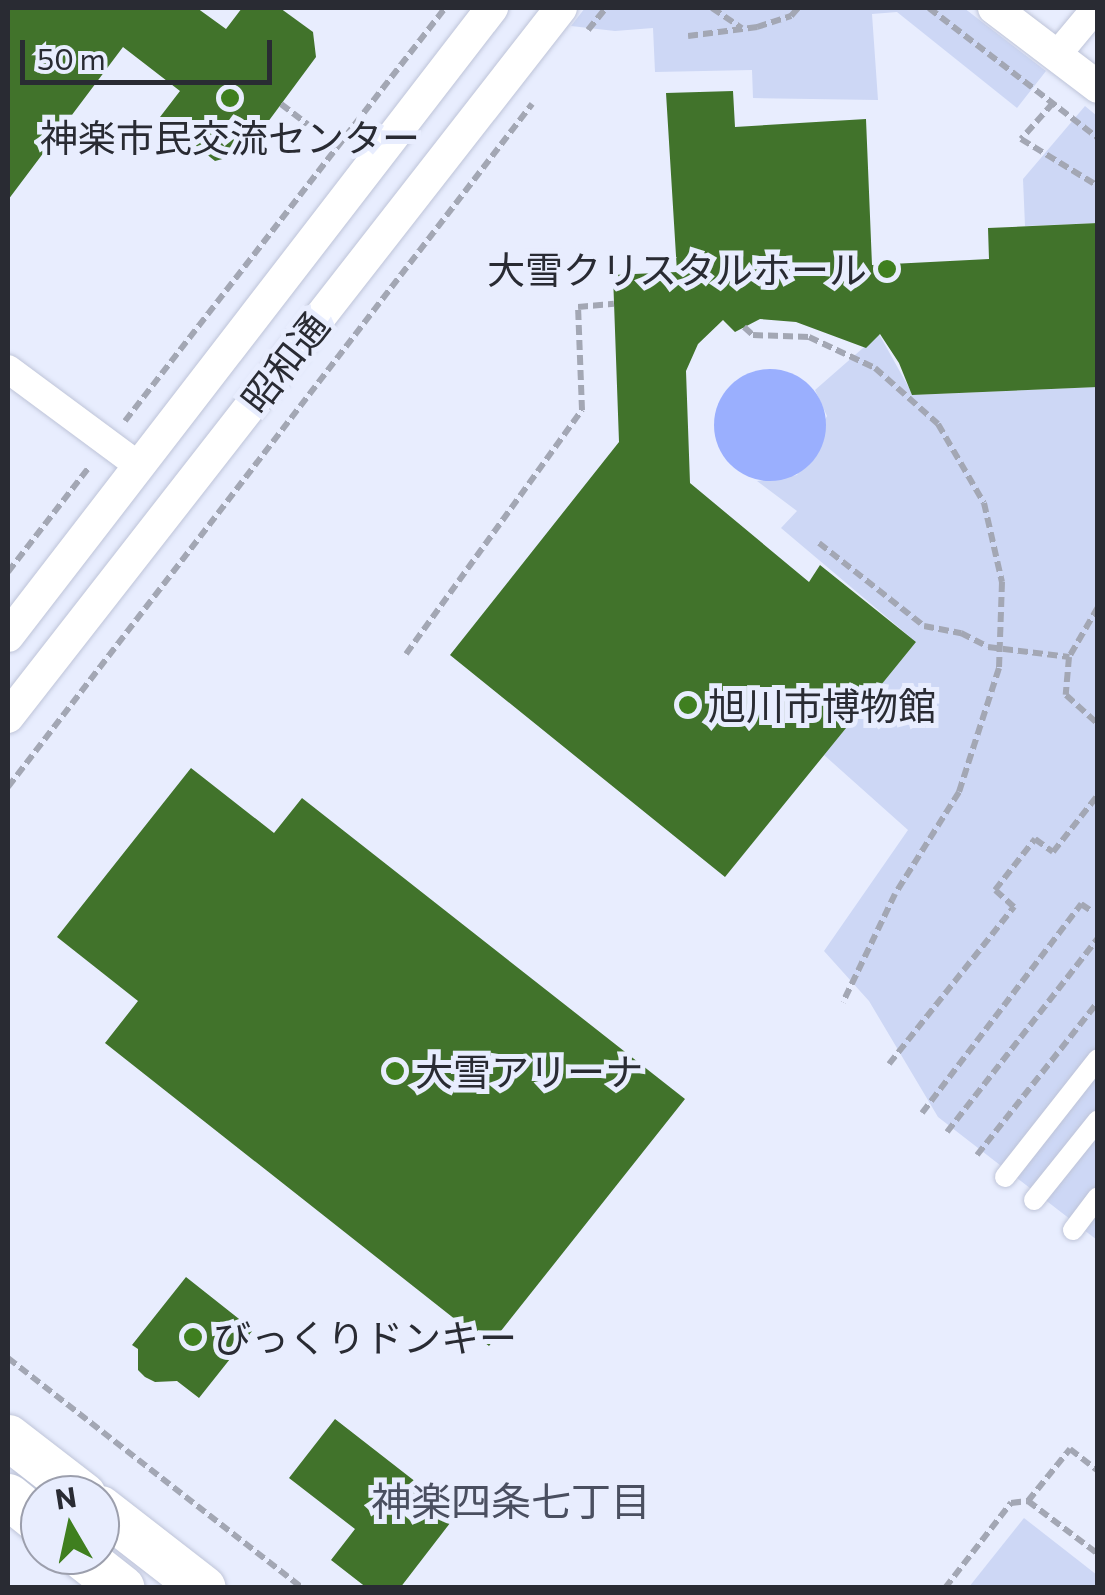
<!DOCTYPE html>
<meta charset="utf-8">
<style>
body{margin:0}
#map{position:relative;width:1105px;height:1595px;overflow:hidden;background:#e8edfe;font-family:Commissioner,"Noto Sans JP",sans-serif}
div>[style]{position:absolute}
.green>*{inset:0;background:#cdd7f5}
.water>*{inset:0;background:#9aaffe}
.round{border-radius:50%}
.building>*{inset:0;background:#41732b}
.path>*{height:6px;margin-top:-3px;transform-origin:0;background:repeating-linear-gradient(90deg,#a3a7b4 0 10px,transparent 0 15px)}
.roads{filter:drop-shadow(0 0 2px #bec4d8) drop-shadow(0 0 2px #bec4d8)}
.pedestrian>*{height:20px;margin:-10px;padding:0 10px;transform-origin:10px;border-radius:10px;background:#fff}
.minor>*{height:28px;margin:-14px;padding:0 14px;transform-origin:14px;border-radius:14px;background:#fff}
.tertiary>*{height:32px;margin:-16px;padding:0 16px;transform-origin:16px;border-radius:16px;background:#fff}
.trunk>*{height:45px;margin:-22.5px;padding:0 22.5px;transform-origin:22.5px;border-radius:22.5px;background:#fff}
.dots>*{width:28px;height:28px;translate:-50% -50%;box-sizing:border-box;border:5px solid #e8edfe;border-radius:50%}
span{translate:-50% -50%;white-space:nowrap;text-align:center;line-height:1.15;-webkit-text-stroke:10px #e8edfe;paint-order:stroke}
.poi-label{font-size:38px;color:#292b33}
.right{translate:-100% -50%;text-align:right}
.left{translate:0 -50%;text-align:left}
.street-label{font-size:38px;color:#292b33}
.neighbourhood-label{font-size:40px;color:#4a4f60}
.frame{position:absolute;inset:0;border:10px solid #292b33;pointer-events:none}
.north{position:absolute;left:20px;top:1475px;width:100px;height:100px;box-sizing:border-box;background:#e8edfe;border:2px solid #9c9fad;border-radius:50%;rotate:351deg;font-size:28px;font-weight:700;line-height:40px;text-align:center;color:#292b33}
.north::after{content:'';display:block;margin:auto;width:35px;height:45px;background:#3f7f1f;clip-path:polygon(50% 0,100% 100%,50% 72%,0 100%)}
.scale{position:absolute;left:20px;top:40px;width:252px;height:45px;box-sizing:border-box;border:5px solid #292b33;border-top:0;padding-left:12px;font-size:30px;line-height:35px;white-space:nowrap;color:#292b33;-webkit-text-stroke:8px #e8edfe;paint-order:stroke}
</style>
<div id="map">
<div class="green">
<i style="clip-path:polygon(585px 8px,964px 8px,1046px 71px,1017px 108px,897px 12px,872px 14px,878px 100px,753px 98px,752px 70px,655px 72px,653px 28px,615px 31px,571px 26px)"></i>
<i style="clip-path:polygon(1085px 106px,1097px 116px,1097px 223px,1025px 226px,1023px 179px)"></i>
<i style="clip-path:polygon(879px 334px,913px 395px,1097px 387px,1097px 1240px,938px 1117px,869px 1001px,824px 951px,908px 830px,824px 755px,916px 642px,781px 528px,797px 511px,757px 481px,797px 475px,827px 416px,815px 390px)"></i>
<i style="clip-path:polygon(1024px 1518px,1097px 1575px,1097px 1587px,969px 1587px)"></i>
</div>
<div class="water">
<i class="round" style="left:714px;top:369px;width:112px;height:112px"></i>
</div>
<div class="building">
<i style="clip-path:polygon(8px 8px,197px 8px,226px 29px,242px 8px,280px 8px,313px 32px,316px 57px,245px 153px,215px 161px,160px 117px,180px 91px,123px 47px,8px 200px)"></i>
<i style="clip-path:polygon(733px 91px,735px 127px,866px 119px,872px 265px,989px 259px,988px 228px,1098px 223px,1098px 387px,912px 395px,899px 363px,880px 334px,866px 348px,796px 322px,760px 319px,735px 332px,723px 320px,698px 344px,686px 371px,690px 483px,809px 582px,820px 565px,916px 642px,725px 877px,450px 655px,619px 442px,613px 275px,677px 272px,666px 93px)"></i>
<i style="clip-path:polygon(191px 768px,274px 833px,302px 798px,685px 1099px,489px 1346px,105px 1043px,138px 1001px,57px 937px)"></i>
<i style="clip-path:polygon(186px 1277px,253px 1330px,199px 1398px,177px 1381px,155px 1382px,145px 1377px,138px 1370px,138px 1349px,132px 1345px)"></i>
<i style="clip-path:polygon(335px 1419px,457px 1514px,400px 1588px,367px 1588px,331px 1560px,355px 1529px,289px 1478px)"></i>
</div>
<div class="path">
<i style="left:712px;top:8px;width:36px;rotate:34deg"></i>
<i style="left:929px;top:8px;width:213px;rotate:37.6deg"></i>
<i style="left:588px;top:30px;width:28px;rotate:-51deg"></i>
<i style="left:688px;top:36px;width:70px;rotate:-7.4deg"></i>
<i style="left:757px;top:27px;width:36px;rotate:-18deg"></i>
<i style="left:791px;top:16px;width:11px;rotate:-49deg"></i>
<i style="left:1053px;top:103px;width:48px;rotate:131.6deg"></i>
<i style="left:1021px;top:139px;width:90px;rotate:31.4deg"></i>
<i style="left:281px;top:104px;width:71px;rotate:37.5deg"></i>
<i style="left:744px;top:327px;width:12px;rotate:42deg"></i>
<i style="left:753px;top:335px;width:56px;rotate:2deg"></i>
<i style="left:809px;top:337px;width:73px;rotate:25.2deg"></i>
<i style="left:875px;top:368px;width:84px;rotate:41.6deg"></i>
<i style="left:938px;top:424px;width:91px;rotate:59.8deg"></i>
<i style="left:984px;top:503px;width:81px;rotate:77.2deg"></i>
<i style="left:1002px;top:582px;width:86px;rotate:92deg"></i>
<i style="left:999px;top:668px;width:130px;rotate:107.9deg"></i>
<i style="left:959px;top:792px;width:120px;rotate:122.1deg"></i>
<i style="left:895px;top:894px;width:120px;rotate:115.7deg"></i>
<i style="left:125px;top:421px;width:522px;rotate:-52.23deg"></i>
<i style="left:819px;top:543px;width:134px;rotate:38.3deg"></i>
<i style="left:924px;top:626px;width:38px;rotate:11deg"></i>
<i style="left:961px;top:633px;width:30px;rotate:27deg"></i>
<i style="left:988px;top:647px;width:82px;rotate:7deg"></i>
<i style="left:8px;top:572px;width:134px;rotate:-52.3deg"></i>
<i style="left:1098px;top:607px;width:58px;rotate:120.1deg"></i>
<i style="left:1069px;top:657px;width:38px;rotate:95deg"></i>
<i style="left:1066px;top:695px;width:43px;rotate:42.2deg"></i>
<i style="left:406px;top:654px;width:301px;rotate:-54.2deg"></i>
<i style="left:582px;top:410px;width:103px;rotate:-92.2deg"></i>
<i style="left:578px;top:307px;width:36px;rotate:-5deg"></i>
<i style="left:8px;top:787px;width:861px;rotate:-52.5deg"></i>
<i style="left:889px;top:1064px;width:201px;rotate:-51.5deg"></i>
<i style="left:1014px;top:907px;width:25px;rotate:-138deg"></i>
<i style="left:995px;top:890px;width:65px;rotate:-51.9deg"></i>
<i style="left:1035px;top:839px;width:22px;rotate:36deg"></i>
<i style="left:1053px;top:852px;width:73px;rotate:-51.7deg"></i>
<i style="left:922px;top:1113px;width:263px;rotate:-52.7deg"></i>
<i style="left:1081px;top:904px;width:14px;rotate:34deg"></i>
<i style="left:947px;top:1132px;width:246px;rotate:-52.1deg"></i>
<i style="left:977px;top:1155px;width:195px;rotate:-51.7deg"></i>
<i style="left:8px;top:1358px;width:373px;rotate:38deg"></i>
<i style="left:1028px;top:1501px;width:88px;rotate:37.1deg"></i>
<i style="left:945px;top:1588px;width:108px;rotate:-52.2deg"></i>
<i style="left:1011px;top:1503px;width:17px;rotate:-7deg"></i>
<i style="left:1028px;top:1501px;width:67px;rotate:-51.1deg"></i>
<i style="left:1070px;top:1449px;width:36px;rotate:38deg"></i>
</div>
<div class="roads">
<div class="pedestrian">
<i style="left:1005px;top:1177px;width:150px;rotate:-51.8deg"></i>
<i style="left:1034px;top:1200px;width:102px;rotate:-51.3deg"></i>
<i style="left:1073px;top:1230px;width:41px;rotate:-52.9deg"></i>
</div>
<div class="minor">
<i style="left:1056px;top:56px;width:62px;rotate:-50.2deg"></i>
<i style="left:8px;top:369px;width:163px;rotate:36.5deg"></i>
</div>
<div class="tertiary">
<i style="left:994px;top:8px;width:131px;rotate:37.2deg"></i>
<i style="left:8px;top:636px;width:793px;rotate:-52.38deg"></i>
<i style="left:8px;top:717px;width:899px;rotate:-52.05deg"></i>
</div>
<div class="trunk">
<i style="left:8px;top:1437px;width:95px;rotate:37.7deg"></i>
<i style="left:8px;top:1496px;width:41px;rotate:39.1deg"></i>
<i style="left:100px;top:1508px;width:130px;rotate:37.8deg"></i>
<i style="left:80px;top:1555px;width:53px;rotate:38.2deg"></i>
</div>
</div>
<div class="dots">
<i style="left:230px;top:98px;background:#3f7f1f"></i>
<i style="left:887px;top:269px;background:#3f7f1f"></i>
<i style="left:688px;top:705px;background:#3f7f1f"></i>
<i style="left:395px;top:1071px;background:#3f7f1f"></i>
<i style="left:193px;top:1337px;background:#3f7f1f"></i>
</div>
<div class="poi-label">
<span style="left:230px;top:137px">神楽市民交流センター</span>
<span class="right" style="left:867px;top:269px">大雪クリスタルホール</span>
<span class="left" style="left:708px;top:705px">旭川市博物館</span>
<span class="left" style="left:415px;top:1071px">大雪アリーナ</span>
<span class="left" style="left:213px;top:1337px">びっくりドンキー</span>
</div>
<div class="street-label">
<span style="left:284px;top:362px;rotate:-52deg">昭和通</span>
</div>
<div class="neighbourhood-label">
<span style="left:511px;top:1500px">神楽四条七丁目</span>
</div>
<div class="frame"></div>
<div class="north">N</div>
<div class="scale">50 m</div>
</div>
